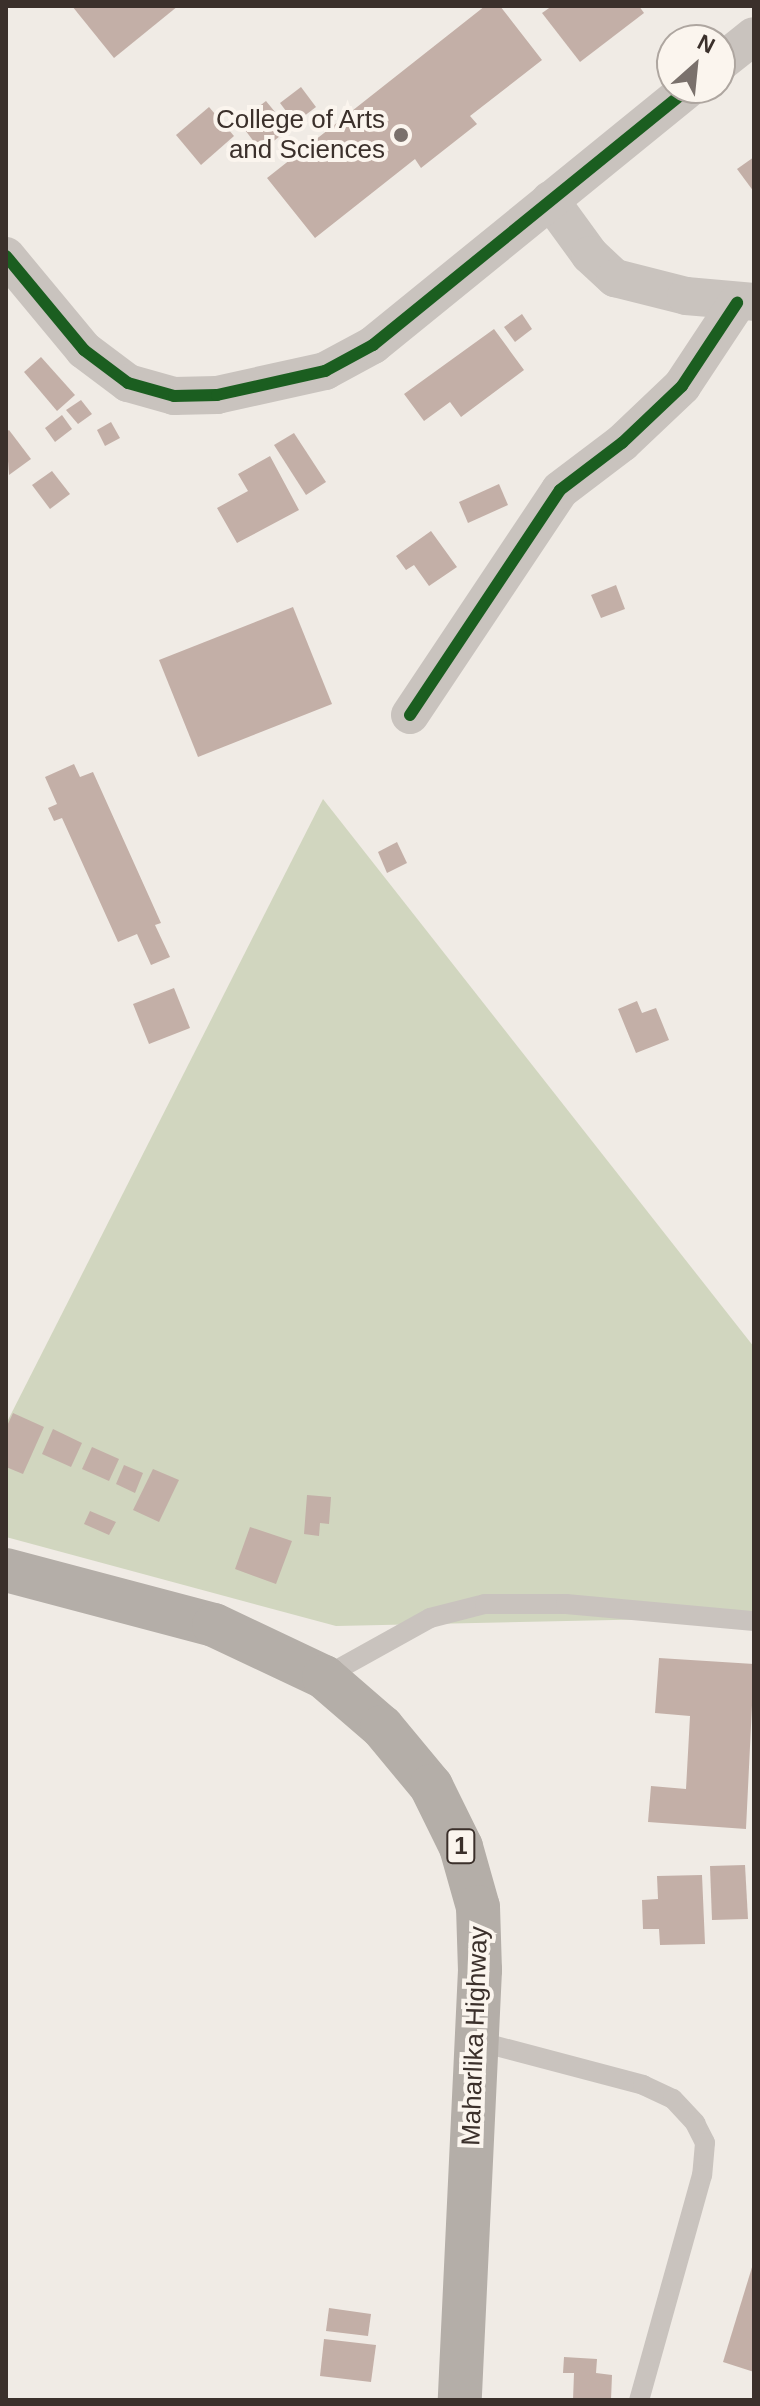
<!DOCTYPE html>
<style>
body{margin:0}
#map{position:relative;width:760px;height:2406px;overflow:hidden;background:#f0ebe5;font-family:Helvetica,sans-serif}
div>[style]{position:absolute}
.green>*{inset:0;background:#d1d6bf}
.building>*{inset:0;background:#c3afa7}
.service>*{height:20px;margin:-10px;padding:0 10px;transform-origin:10px;border-radius:10px;background:#c9c3be}
.minor>*{height:38px;margin:-19px;padding:0 19px;transform-origin:19px;border-radius:19px;background:#c9c3be}
.trunk>*{height:44px;margin:-22px;padding:0 22px;transform-origin:22px;border-radius:22px;background:#b4aea8}
.cycleway>*{height:12px;margin:-6px;padding:0 6px;transform-origin:6px;border-radius:6px;background:#1b5e20}
.dots>*{width:22px;height:22px;translate:-50% -50%;box-sizing:border-box;border:4px solid #fbf5ee;border-radius:50%}
span{translate:-50% -50%;white-space:nowrap;text-align:center;line-height:1.15;-webkit-text-stroke:8px #fbf5ee;paint-order:stroke}
.shield-label span{padding:2px 6px;background:#fbf5ee;border:2px solid;border-radius:6px;-webkit-text-stroke-width:0}
.shield-label{font-size:24px;color:#3b302b;font-weight:700}
.poi-label{font-size:26px;color:#3b302b}
.right{translate:-100% -50%;text-align:right}
.street-label{font-size:26px;color:#3b302b}
.frame{position:absolute;inset:0;border:8px solid #3b302b;pointer-events:none}
.north{position:absolute;left:656px;top:24px;width:80px;height:80px;box-sizing:border-box;background:#fbf5ee;border:2px solid #aea6a0;border-radius:50%;rotate:27deg;font-size:22px;font-weight:700;line-height:32px;text-align:center;color:#3b302b}
.north::after{content:'';display:block;margin:auto;width:28px;height:36px;background:#7a716c;clip-path:polygon(50% 0,100% 100%,50% 72%,0 100%)}
</style>
<div id="map">
<div class="green">
<i style="clip-path:polygon(323px 799px,754px 1347px,754px 1617px,336px 1626px,6px 1537px,6px 1424px)"></i>
</div>
<div class="building">
<i style="clip-path:polygon(72px 6px,178px 6px,114px 58px)"></i>
<i style="clip-path:polygon(485px 6px,500px 6px,542px 60px,470px 116px,477px 124px,421px 168px,415px 159px,315px 238px,267px 178px)"></i>
<i style="clip-path:polygon(552px 6px,639px 6px,644px 13px,580px 62px,542px 13px)"></i>
<i style="clip-path:polygon(301px 87px,316px 107px,295px 123px,280px 103px)"></i>
<i style="clip-path:polygon(266px 101px,289px 129px,261px 151px,239px 122px)"></i>
<i style="clip-path:polygon(209px 107px,234px 136px,201px 165px,176px 135px)"></i>
<i style="clip-path:polygon(754px 157px,754px 192px,737px 169px)"></i>
<i style="clip-path:polygon(522px 314px,532px 329px,515px 342px,504px 327px)"></i>
<i style="clip-path:polygon(494px 329px,524px 370px,461px 417px,450px 402px,424px 421px,404px 394px)"></i>
<i style="clip-path:polygon(41px 357px,75px 395px,57px 411px,24px 372px)"></i>
<i style="clip-path:polygon(81px 400px,92px 414px,78px 424px,66px 410px)"></i>
<i style="clip-path:polygon(62px 415px,72px 429px,55px 442px,45px 428px)"></i>
<i style="clip-path:polygon(111px 422px,120px 438px,105px 446px,97px 430px)"></i>
<i style="clip-path:polygon(9px 430px,31px 459px,9px 475px,6px 432px)"></i>
<i style="clip-path:polygon(294px 433px,326px 482px,306px 495px,274px 445px)"></i>
<i style="clip-path:polygon(270px 456px,299px 510px,237px 543px,217px 508px,248px 491px,238px 474px)"></i>
<i style="clip-path:polygon(52px 471px,70px 494px,50px 509px,32px 485px)"></i>
<i style="clip-path:polygon(499px 484px,508px 505px,468px 523px,459px 502px)"></i>
<i style="clip-path:polygon(431px 531px,457px 567px,429px 586px,414px 565px,406px 570px,396px 556px)"></i>
<i style="clip-path:polygon(616px 585px,625px 609px,601px 618px,591px 595px)"></i>
<i style="clip-path:polygon(293px 607px,332px 704px,198px 757px,159px 660px)"></i>
<i style="clip-path:polygon(74px 764px,80px 777px,93px 772px,161px 923px,155px 925px,170px 957px,151px 965px,137px 934px,118px 942px,62px 818px,54px 821px,48px 808px,57px 804px,45px 777px)"></i>
<i style="clip-path:polygon(397px 842px,407px 863px,387px 873px,378px 852px)"></i>
<i style="clip-path:polygon(174px 988px,190px 1028px,149px 1044px,133px 1004px)"></i>
<i style="clip-path:polygon(637px 1001px,642px 1013px,656px 1008px,669px 1040px,636px 1053px,618px 1009px)"></i>
<i style="clip-path:polygon(13px 1413px,44px 1427px,23px 1474px,6px 1467px,6px 1428px)"></i>
<i style="clip-path:polygon(53px 1429px,82px 1443px,71px 1467px,42px 1454px)"></i>
<i style="clip-path:polygon(92px 1447px,119px 1459px,109px 1481px,82px 1469px)"></i>
<i style="clip-path:polygon(124px 1465px,143px 1473px,135px 1493px,116px 1484px)"></i>
<i style="clip-path:polygon(153px 1469px,179px 1480px,159px 1522px,133px 1510px)"></i>
<i style="clip-path:polygon(307px 1495px,331px 1497px,329px 1524px,320px 1523px,319px 1536px,304px 1534px)"></i>
<i style="clip-path:polygon(90px 1511px,116px 1522px,109px 1535px,84px 1524px)"></i>
<i style="clip-path:polygon(250px 1527px,292px 1541px,276px 1584px,235px 1569px)"></i>
<i style="clip-path:polygon(659px 1658px,754px 1664px,746px 1829px,648px 1822px,651px 1786px,686px 1789px,690px 1716px,655px 1713px)"></i>
<i style="clip-path:polygon(745px 1865px,748px 1919px,712px 1920px,710px 1866px)"></i>
<i style="clip-path:polygon(702px 1875px,705px 1944px,660px 1945px,659px 1929px,643px 1929px,642px 1900px,658px 1899px,657px 1876px)"></i>
<i style="clip-path:polygon(753px 2264px,754px 2264px,754px 2372px,723px 2362px)"></i>
<i style="clip-path:polygon(329px 2308px,371px 2314px,368px 2336px,326px 2331px)"></i>
<i style="clip-path:polygon(324px 2339px,376px 2345px,371px 2382px,320px 2376px)"></i>
<i style="clip-path:polygon(564px 2357px,597px 2359px,596px 2373px,612px 2375px,611px 2400px,573px 2400px,574px 2373px,563px 2373px)"></i>
</div>
<div class="service">
<i style="left:324px;top:1677px;width:121px;rotate:-29.1deg"></i>
<i style="left:430px;top:1618px;width:57px;rotate:-14.3deg"></i>
<i style="left:485px;top:1604px;width:81px"></i>
<i style="left:566px;top:1604px;width:189px;rotate:5.2deg"></i>
<i style="left:477px;top:2041px;width:172px;rotate:14.8deg"></i>
<i style="left:643px;top:2085px;width:33px;rotate:25deg"></i>
<i style="left:673px;top:2099px;width:33px;rotate:47deg"></i>
<i style="left:695px;top:2123px;width:22px;rotate:63deg"></i>
<i style="left:705px;top:2143px;width:32px;rotate:95deg"></i>
<i style="left:702px;top:2175px;width:234px;rotate:105.6deg"></i>
</div>
<div class="minor">
<i style="left:720px;top:63px;width:43px;rotate:-38.5deg"></i>
<i style="left:550px;top:200px;width:68px;rotate:54deg"></i>
<i style="left:590px;top:255px;width:34px;rotate:43deg"></i>
<i style="left:615px;top:278px;width:73px;rotate:14.2deg"></i>
<i style="left:686px;top:296px;width:68px;rotate:5deg"></i>
<i style="left:6px;top:256px;width:122px;rotate:50.3deg"></i>
<i style="left:84px;top:350px;width:55px;rotate:36.9deg"></i>
<i style="left:128px;top:383px;width:48px;rotate:15.8deg"></i>
<i style="left:174px;top:396px;width:43px;rotate:-1.3deg"></i>
<i style="left:217px;top:395px;width:111px;rotate:-12.5deg"></i>
<i style="left:325px;top:371px;width:55px;rotate:-28.4deg"></i>
<i style="left:373px;top:345px;width:407px;rotate:-39.1deg"></i>
<i style="left:410px;top:715px;width:270px;rotate:-56.3deg"></i>
<i style="left:560px;top:490px;width:78px;rotate:-37.2deg"></i>
<i style="left:622px;top:443px;width:83px;rotate:-43.5deg"></i>
<i style="left:682px;top:386px;width:100px;rotate:-56.5deg"></i>
</div>
<div class="trunk">
<i style="left:6px;top:1570px;width:215px;rotate:14.8deg"></i>
<i style="left:214px;top:1625px;width:122px;rotate:25.3deg"></i>
<i style="left:324px;top:1677px;width:77px;rotate:40.8deg"></i>
<i style="left:382px;top:1727px;width:77px;rotate:50.3deg"></i>
<i style="left:431px;top:1786px;width:68px;rotate:63.8deg"></i>
<i style="left:461px;top:1847px;width:62px;rotate:74.2deg"></i>
<i style="left:478px;top:1907px;width:63px;rotate:88.2deg"></i>
<i style="left:480px;top:1970px;width:430px;rotate:92.7deg"></i>
</div>
<div class="cycleway">
<i style="left:6px;top:256px;width:122px;rotate:50.3deg"></i>
<i style="left:84px;top:350px;width:55px;rotate:36.9deg"></i>
<i style="left:128px;top:383px;width:48px;rotate:15.8deg"></i>
<i style="left:174px;top:396px;width:43px;rotate:-1.3deg"></i>
<i style="left:217px;top:395px;width:111px;rotate:-12.5deg"></i>
<i style="left:325px;top:371px;width:55px;rotate:-28.4deg"></i>
<i style="left:373px;top:345px;width:407px;rotate:-39.1deg"></i>
<i style="left:410px;top:715px;width:270px;rotate:-56.3deg"></i>
<i style="left:560px;top:490px;width:78px;rotate:-37.2deg"></i>
<i style="left:622px;top:443px;width:83px;rotate:-43.5deg"></i>
<i style="left:682px;top:386px;width:100px;rotate:-56.5deg"></i>
</div>
<div class="dots">
<i style="left:401px;top:135px;background:#7a716c"></i>
</div>
<div class="shield-label">
<span style="left:461px;top:1846px">1</span>
</div>
<div class="poi-label">
<span class="right" style="left:385px;top:135px">College of Arts<br>and Sciences</span>
</div>
<div class="street-label">
<span style="left:475px;top:2036px;rotate:-88deg">Maharlika Highway</span>
</div>
<div class="frame"></div>
<div class="north">N</div>
</div>
